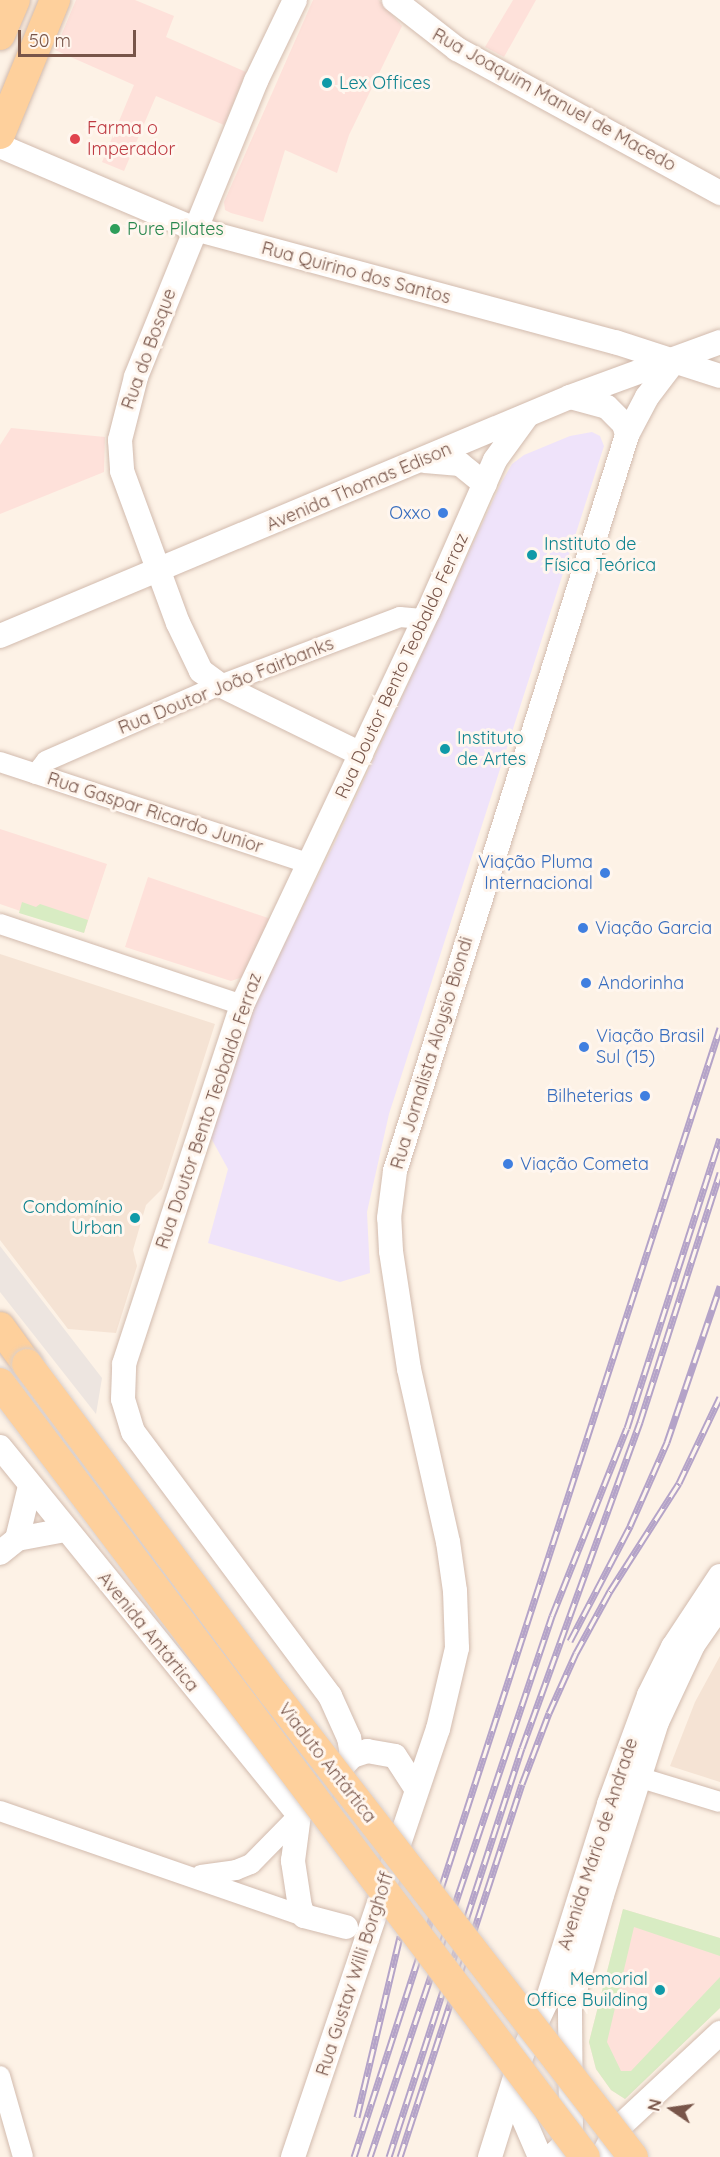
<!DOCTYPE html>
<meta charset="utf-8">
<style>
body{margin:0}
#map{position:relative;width:720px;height:2157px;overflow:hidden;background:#fdf2e6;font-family:Quicksand,sans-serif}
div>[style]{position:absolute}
.residential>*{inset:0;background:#f5e3d4}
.commercial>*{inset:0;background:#fee1da}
.industrial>*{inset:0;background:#ede5e0}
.education>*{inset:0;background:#efe3fa}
.green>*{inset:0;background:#d8ecc3}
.roads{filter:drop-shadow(0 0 2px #d2bbae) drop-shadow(0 0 2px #d2bbae)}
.minor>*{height:20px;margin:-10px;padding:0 10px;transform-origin:10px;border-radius:10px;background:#fff}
.tertiary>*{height:24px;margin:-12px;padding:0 12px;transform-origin:12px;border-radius:12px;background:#fff}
.primary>*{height:30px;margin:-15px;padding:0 15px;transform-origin:15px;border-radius:15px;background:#fed09c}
.rail>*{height:7px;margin-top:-3.5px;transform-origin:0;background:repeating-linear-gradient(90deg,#fff6ee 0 14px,#b4a3c8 0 28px);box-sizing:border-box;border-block:2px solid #b4a3c8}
.bridges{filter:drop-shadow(0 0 2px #d9cfcc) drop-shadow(0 0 2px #d9cfcc)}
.primary-bridge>*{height:30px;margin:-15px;padding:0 15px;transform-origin:15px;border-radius:15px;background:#fed09c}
.dots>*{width:16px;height:16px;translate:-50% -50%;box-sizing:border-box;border:3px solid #fff6ee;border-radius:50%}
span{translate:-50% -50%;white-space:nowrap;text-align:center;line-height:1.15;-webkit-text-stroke:6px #fff6ee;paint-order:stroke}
.culture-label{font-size:18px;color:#0d838f}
.left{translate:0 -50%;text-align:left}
.right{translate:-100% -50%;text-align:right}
.street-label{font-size:18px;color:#785549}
.health-label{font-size:18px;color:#be3a42}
.leisure-label{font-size:18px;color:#27864d}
.shop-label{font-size:18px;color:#366cbe}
.north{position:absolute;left:642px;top:2079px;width:60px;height:60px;-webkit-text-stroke:4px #fff6ee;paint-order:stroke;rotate:283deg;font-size:16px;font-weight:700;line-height:24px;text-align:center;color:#785549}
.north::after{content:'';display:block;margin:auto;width:21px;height:27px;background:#785549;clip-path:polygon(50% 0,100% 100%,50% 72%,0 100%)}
.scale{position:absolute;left:18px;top:30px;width:118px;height:27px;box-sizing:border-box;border:3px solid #785549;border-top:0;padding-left:8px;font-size:18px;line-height:21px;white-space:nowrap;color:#785549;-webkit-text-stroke:4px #fff6ee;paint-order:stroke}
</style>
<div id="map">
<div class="residential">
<i style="clip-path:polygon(0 954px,215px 1024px,162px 1189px,146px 1205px,133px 1250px,137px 1266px,116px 1333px,68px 1329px,0 1240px)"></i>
<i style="clip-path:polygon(720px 1656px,720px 1782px,670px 1766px,695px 1702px)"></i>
</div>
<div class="commercial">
<i style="clip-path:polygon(76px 0,135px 0,174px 16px,166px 37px,246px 72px,224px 125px,156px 96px,124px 171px,102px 162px,134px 85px,55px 50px)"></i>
<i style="clip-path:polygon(313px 0,379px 0,402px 26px,349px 135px,337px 173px,285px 150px,263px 222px,231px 213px,225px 210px,224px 202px)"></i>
<i style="clip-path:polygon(513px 0,536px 0,504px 57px,485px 47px)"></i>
<i style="clip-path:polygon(11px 428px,105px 437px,104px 472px,0 514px,0 445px)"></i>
<i style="clip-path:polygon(0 829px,107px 864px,84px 933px,0 904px)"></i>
<i style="clip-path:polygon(148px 877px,271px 919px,243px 977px,231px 981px,125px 947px)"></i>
<i style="clip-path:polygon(623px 1909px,720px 1938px,720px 2008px,625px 2099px,611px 2090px,596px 2069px,589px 2042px)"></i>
</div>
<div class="industrial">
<i style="clip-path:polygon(0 1246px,102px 1378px,96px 1414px,0 1292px)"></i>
</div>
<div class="education">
<i style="clip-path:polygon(592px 432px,600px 436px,604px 446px,389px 1114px,367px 1212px,370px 1273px,340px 1282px,208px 1243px,228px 1169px,211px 1138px,257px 1000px,338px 836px,501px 483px,512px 464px,524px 455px,570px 436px)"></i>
</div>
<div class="green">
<i style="clip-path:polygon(22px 902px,36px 907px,40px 904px,88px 920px,84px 933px,19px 913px)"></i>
<i style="clip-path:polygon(623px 1909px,720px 1938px,720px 1956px,634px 1927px,607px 2042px,621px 2071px,631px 2071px,720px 1977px,720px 2008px,625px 2099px,611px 2090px,596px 2069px,589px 2042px)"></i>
</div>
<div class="roads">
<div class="minor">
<i style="left:0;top:762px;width:326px;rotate:18.2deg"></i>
<i style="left:36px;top:774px;width:16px;rotate:-52deg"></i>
<i style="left:46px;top:761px;width:190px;rotate:-23.6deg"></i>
<i style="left:220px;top:685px;width:192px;rotate:-20.7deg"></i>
<i style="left:400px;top:617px;width:25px;rotate:5deg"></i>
<i style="left:0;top:924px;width:255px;rotate:18.5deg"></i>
<i style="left:625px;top:1773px;width:99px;rotate:17deg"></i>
<i style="left:0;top:1811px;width:322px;rotate:19.1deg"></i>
<i style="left:201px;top:1875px;width:35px;rotate:-8deg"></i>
<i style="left:236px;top:1870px;width:16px;rotate:-22deg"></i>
<i style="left:251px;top:1864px;width:69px;rotate:-45.6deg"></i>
<i style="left:0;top:2076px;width:84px;rotate:74.1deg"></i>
</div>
<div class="tertiary">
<i style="left:295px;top:0;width:90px;rotate:115.7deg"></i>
<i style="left:256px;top:81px;width:319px;rotate:112.1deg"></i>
<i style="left:136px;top:377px;width:65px;rotate:104.3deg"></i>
<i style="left:120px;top:440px;width:31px;rotate:86deg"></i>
<i style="left:122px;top:471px;width:162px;rotate:69.8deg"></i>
<i style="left:178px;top:623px;width:53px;rotate:64.4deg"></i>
<i style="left:201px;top:671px;width:24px;rotate:36deg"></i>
<i style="left:220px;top:685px;width:157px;rotate:26.1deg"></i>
<i style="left:394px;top:0;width:80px;rotate:37.9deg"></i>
<i style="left:457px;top:49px;width:300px;rotate:28.7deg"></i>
<i style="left:0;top:146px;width:212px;rotate:23.1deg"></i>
<i style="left:195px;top:229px;width:435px;rotate:15.1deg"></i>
<i style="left:615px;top:342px;width:110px;rotate:17.9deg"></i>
<i style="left:570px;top:397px;width:38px;rotate:15deg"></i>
<i style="left:607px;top:407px;width:24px;rotate:45deg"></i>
<i style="left:624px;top:424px;width:11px;rotate:75deg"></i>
<i style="left:425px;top:461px;width:35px;rotate:5deg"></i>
<i style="left:460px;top:464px;width:32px;rotate:39deg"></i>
<i style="left:0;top:636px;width:618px;rotate:-22.75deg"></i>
<i style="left:570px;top:397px;width:160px;rotate:-20.1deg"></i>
<i style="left:0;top:1447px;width:474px;rotate:50.9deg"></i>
<i style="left:17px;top:1539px;width:55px;rotate:-76.2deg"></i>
<i style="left:0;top:1553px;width:22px;rotate:-39deg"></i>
<i style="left:17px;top:1539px;width:49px;rotate:-10.6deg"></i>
<i style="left:352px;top:1756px;width:18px;rotate:-99deg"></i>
<i style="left:349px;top:1738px;width:46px;rotate:-114.3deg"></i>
<i style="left:330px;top:1696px;width:329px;rotate:-126.7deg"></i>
<i style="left:133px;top:1432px;width:34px;rotate:-107deg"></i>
<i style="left:123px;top:1399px;width:35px;rotate:-88deg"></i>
<i style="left:124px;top:1364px;width:378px;rotate:-71.8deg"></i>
<i style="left:242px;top:1005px;width:435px;rotate:-64.7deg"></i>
<i style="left:428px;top:612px;width:166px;rotate:-66.2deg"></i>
<i style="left:495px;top:460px;width:54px;rotate:-54deg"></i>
<i style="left:346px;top:1927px;width:43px;rotate:-165.3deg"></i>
<i style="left:304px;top:1916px;width:10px;rotate:-114deg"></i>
<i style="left:300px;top:1907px;width:47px;rotate:-98.7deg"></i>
<i style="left:293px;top:1861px;width:46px;rotate:-82.6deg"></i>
<i style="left:299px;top:1815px;width:79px;rotate:-48.1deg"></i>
<i style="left:352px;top:1756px;width:16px;rotate:-18deg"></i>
<i style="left:367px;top:1751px;width:28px;rotate:10deg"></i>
<i style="left:395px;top:1756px;width:40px;rotate:57.1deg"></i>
<i style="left:526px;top:2080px;width:35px;rotate:97deg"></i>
<i style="left:522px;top:2115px;width:46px;rotate:66.8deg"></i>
<i style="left:293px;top:2157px;width:452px;rotate:-71.3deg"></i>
<i style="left:438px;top:1729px;width:83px;rotate:-76.8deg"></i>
<i style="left:457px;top:1648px;width:57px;rotate:-92deg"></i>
<i style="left:455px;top:1591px;width:49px;rotate:-98.1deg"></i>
<i style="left:448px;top:1542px;width:177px;rotate:-102.7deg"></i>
<i style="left:409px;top:1369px;width:119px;rotate:-98.7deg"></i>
<i style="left:391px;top:1251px;width:33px;rotate:-93deg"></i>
<i style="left:389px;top:1218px;width:47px;rotate:-82.7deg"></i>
<i style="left:395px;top:1171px;width:772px;rotate:-72.5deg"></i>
<i style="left:627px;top:435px;width:43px;rotate:-62.2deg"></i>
<i style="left:647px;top:397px;width:48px;rotate:-52.7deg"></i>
<i style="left:490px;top:2157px;width:110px;rotate:-72.6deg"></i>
<i style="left:523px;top:2052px;width:60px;rotate:-65.2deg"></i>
<i style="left:548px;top:1998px;width:203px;rotate:-72.5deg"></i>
<i style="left:609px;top:1804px;width:116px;rotate:-69.8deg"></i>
<i style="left:649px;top:1695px;width:54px;rotate:-63.4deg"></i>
<i style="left:673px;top:1647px;width:85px;rotate:-56.5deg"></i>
<i style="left:551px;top:2157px;width:15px;rotate:-42deg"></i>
<i style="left:562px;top:2147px;width:21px;rotate:-65deg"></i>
<i style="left:571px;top:2128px;width:120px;rotate:-90.5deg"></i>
<i style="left:570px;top:2008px;width:117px;rotate:-74.2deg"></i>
<i style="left:602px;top:1895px;width:182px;rotate:-72.4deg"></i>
<i style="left:657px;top:1722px;width:85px;rotate:-64.9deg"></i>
<i style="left:693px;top:1645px;width:47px;rotate:-55.3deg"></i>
<i style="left:602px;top:2157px;width:32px;rotate:-62deg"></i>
<i style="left:617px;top:2129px;width:141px;rotate:-43deg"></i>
</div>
<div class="primary">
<i style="left:0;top:35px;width:38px;rotate:-67deg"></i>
<i style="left:0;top:134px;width:145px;rotate:-67.7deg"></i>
<i style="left:0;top:1327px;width:46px;rotate:53.9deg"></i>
</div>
</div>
<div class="rail">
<i style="left:570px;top:1641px;width:130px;rotate:-62.4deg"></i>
<i style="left:630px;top:1526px;width:92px;rotate:-66.2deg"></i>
<i style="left:667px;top:1442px;width:165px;rotate:-71.2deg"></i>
<i style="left:357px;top:2117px;width:186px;rotate:-76.6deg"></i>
<i style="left:354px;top:2157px;width:1187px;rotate:-72.04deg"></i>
<i style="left:370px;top:2157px;width:571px;rotate:-71.41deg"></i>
<i style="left:552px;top:1616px;width:202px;rotate:-68.3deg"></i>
<i style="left:627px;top:1428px;width:304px;rotate:-72.2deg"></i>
<i style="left:389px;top:2157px;width:430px;rotate:-72deg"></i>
<i style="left:522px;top:1748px;width:347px;rotate:-70.1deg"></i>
<i style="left:640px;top:1422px;width:262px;rotate:-72.2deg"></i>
<i style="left:400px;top:2157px;width:392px;rotate:-71.9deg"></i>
<i style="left:522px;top:1784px;width:76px;rotate:-69.2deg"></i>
<i style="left:549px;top:1713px;width:66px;rotate:-65.8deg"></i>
<i style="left:576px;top:1653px;width:71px;rotate:-61.3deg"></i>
<i style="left:610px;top:1591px;width:128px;rotate:-57.4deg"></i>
<i style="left:679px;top:1483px;width:95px;rotate:-64.5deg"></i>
</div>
<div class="bridges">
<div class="primary-bridge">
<i style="left:27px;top:1364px;width:412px;rotate:53.2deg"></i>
<i style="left:274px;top:1694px;width:586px;rotate:52.21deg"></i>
<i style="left:0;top:1383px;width:970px;rotate:52.92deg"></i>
</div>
</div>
<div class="dots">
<i style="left:327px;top:83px;background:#0f9aa8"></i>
<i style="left:75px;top:139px;background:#e0444e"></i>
<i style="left:115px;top:229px;background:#2e9e5b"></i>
<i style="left:443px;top:513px;background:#3f7fe0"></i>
<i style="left:532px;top:555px;background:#0f9aa8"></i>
<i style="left:445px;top:749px;background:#0f9aa8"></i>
<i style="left:605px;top:873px;background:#3f7fe0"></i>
<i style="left:583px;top:928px;background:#3f7fe0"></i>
<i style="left:586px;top:983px;background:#3f7fe0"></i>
<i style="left:584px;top:1047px;background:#3f7fe0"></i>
<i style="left:645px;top:1096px;background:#3f7fe0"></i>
<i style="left:508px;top:1164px;background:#3f7fe0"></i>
<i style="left:135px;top:1218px;background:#0f9aa8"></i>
<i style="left:660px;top:1990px;background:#0f9aa8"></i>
</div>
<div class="culture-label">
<span class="left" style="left:339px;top:83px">Lex Offices</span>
<span class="left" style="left:544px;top:555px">Instituto de<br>Física Teórica</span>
<span class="left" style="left:457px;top:749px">Instituto<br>de Artes</span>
<span class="right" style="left:123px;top:1218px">Condomínio<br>Urban</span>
<span class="right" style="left:648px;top:1990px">Memorial<br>Office Building</span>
</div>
<div class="street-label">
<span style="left:554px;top:100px;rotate:29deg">Rua Joaquim Manuel de Macedo</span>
<span style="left:356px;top:273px;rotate:15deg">Rua Quirino dos Santos</span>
<span style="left:149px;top:349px;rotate:-70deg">Rua do Bosque</span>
<span style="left:359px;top:487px;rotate:-23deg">Avenida Thomas Edison</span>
<span style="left:402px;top:666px;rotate:-65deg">Rua Doutor Bento Teobaldo Ferraz</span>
<span style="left:226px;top:686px;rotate:-22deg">Rua Doutor João Fairbanks</span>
<span style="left:155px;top:813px;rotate:18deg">Rua Gaspar Ricardo Junior</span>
<span style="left:432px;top:1053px;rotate:-73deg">Rua Jornalista Aloysio Biondi</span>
<span style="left:209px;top:1111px;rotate:-71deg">Rua Doutor Bento Teobaldo Ferraz</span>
<span style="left:148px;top:1632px;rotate:51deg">Avenida Antártica</span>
<span style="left:327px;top:1763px;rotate:52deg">Viaduto Antártica</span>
<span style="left:598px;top:1844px;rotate:-72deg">Avenida Mário de Andrade</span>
<span style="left:355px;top:1974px;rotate:-72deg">Rua Gustav Willi Borghoff</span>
</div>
<div class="health-label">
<span class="left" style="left:87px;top:139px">Farma o<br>Imperador</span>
</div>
<div class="leisure-label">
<span class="left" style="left:127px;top:229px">Pure Pilates</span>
</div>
<div class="shop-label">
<span class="right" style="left:431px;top:513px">Oxxo</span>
<span class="right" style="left:593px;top:873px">Viação Pluma<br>Internacional</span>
<span class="left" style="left:595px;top:928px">Viação Garcia</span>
<span class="left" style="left:598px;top:983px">Andorinha</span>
<span class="left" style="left:596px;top:1047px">Viação Brasil<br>Sul (15)</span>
<span class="right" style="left:633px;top:1096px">Bilheterias</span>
<span class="left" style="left:520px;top:1164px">Viação Cometa</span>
</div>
<div class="north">N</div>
<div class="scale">50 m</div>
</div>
